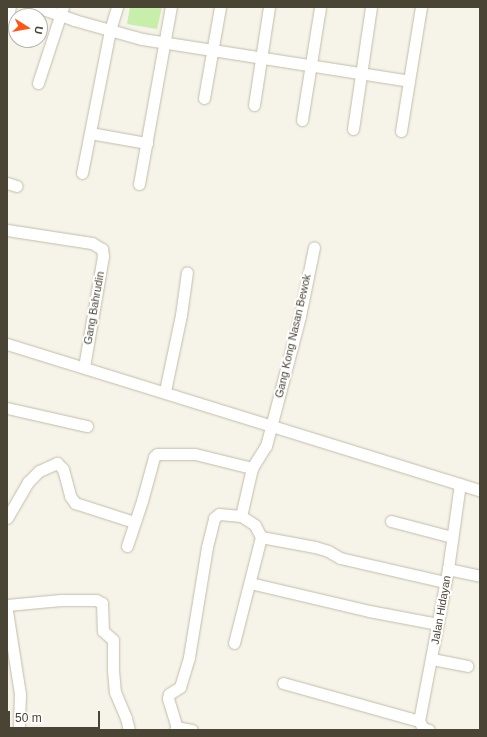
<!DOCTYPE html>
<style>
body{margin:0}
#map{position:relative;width:487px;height:737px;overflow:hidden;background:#f6f3e8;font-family:Helvetica,sans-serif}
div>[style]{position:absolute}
.green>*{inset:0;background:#c8eeac}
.roads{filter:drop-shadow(0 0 1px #c2bda9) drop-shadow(0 0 1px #c2bda9)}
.minor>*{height:11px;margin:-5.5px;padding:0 5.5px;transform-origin:5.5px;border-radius:5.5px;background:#fff}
span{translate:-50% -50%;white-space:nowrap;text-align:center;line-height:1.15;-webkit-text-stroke:4px #fff;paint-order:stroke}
.street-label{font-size:11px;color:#4a4435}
.frame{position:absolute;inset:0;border:8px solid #4a4435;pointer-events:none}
.north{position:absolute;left:8px;top:8px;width:40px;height:40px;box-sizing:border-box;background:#fff;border:1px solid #b7b4ae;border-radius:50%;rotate:101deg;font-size:11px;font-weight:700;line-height:16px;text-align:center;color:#4a4435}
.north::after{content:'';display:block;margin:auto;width:14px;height:18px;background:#ff5615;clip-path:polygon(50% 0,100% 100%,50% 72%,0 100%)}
.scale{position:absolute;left:8px;top:711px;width:92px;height:18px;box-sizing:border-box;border:2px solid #4a4435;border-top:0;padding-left:5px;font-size:12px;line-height:14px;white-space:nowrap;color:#4a4435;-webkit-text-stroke:3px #fff;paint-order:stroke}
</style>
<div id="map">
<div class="green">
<i style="clip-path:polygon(130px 7px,162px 7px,157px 29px,127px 24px)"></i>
</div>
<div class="roads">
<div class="minor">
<i style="left:37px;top:7px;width:39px;rotate:19deg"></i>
<i style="left:74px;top:20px;width:71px;rotate:15.6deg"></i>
<i style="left:142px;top:39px;width:270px;rotate:8.9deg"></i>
<i style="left:409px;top:81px;width:75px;rotate:-80.8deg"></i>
<i style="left:7px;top:18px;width:11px;rotate:-75deg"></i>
<i style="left:38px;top:83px;width:80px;rotate:-71.8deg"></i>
<i style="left:204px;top:98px;width:92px;rotate:-80deg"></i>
<i style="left:254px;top:105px;width:99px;rotate:-81.3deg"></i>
<i style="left:302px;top:120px;width:114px;rotate:-80.9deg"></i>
<i style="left:353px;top:129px;width:123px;rotate:-81.6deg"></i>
<i style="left:401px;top:131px;width:51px;rotate:-80.9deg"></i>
<i style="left:90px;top:133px;width:58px;rotate:10deg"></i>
<i style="left:82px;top:173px;width:146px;rotate:-78.9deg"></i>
<i style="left:110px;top:30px;width:24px;rotate:-73deg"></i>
<i style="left:7px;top:183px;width:10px;rotate:17deg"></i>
<i style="left:139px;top:184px;width:180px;rotate:-79.8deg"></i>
<i style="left:7px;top:230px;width:79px;rotate:8.7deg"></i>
<i style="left:85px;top:242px;width:7px;rotate:8deg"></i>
<i style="left:92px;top:243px;width:12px;rotate:31deg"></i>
<i style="left:102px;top:249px;width:7px;rotate:82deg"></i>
<i style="left:103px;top:256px;width:113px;rotate:99.7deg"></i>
<i style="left:7px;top:344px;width:495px;rotate:17.2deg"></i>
<i style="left:165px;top:391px;width:78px;rotate:-78.1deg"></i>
<i style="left:181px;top:315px;width:43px;rotate:-82.1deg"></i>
<i style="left:7px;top:408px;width:82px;rotate:12.7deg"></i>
<i style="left:7px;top:518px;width:42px;rotate:-59.7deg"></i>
<i style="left:28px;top:482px;width:16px;rotate:-45deg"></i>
<i style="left:39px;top:471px;width:20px;rotate:-24deg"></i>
<i style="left:57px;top:463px;width:8px;rotate:45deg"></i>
<i style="left:63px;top:469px;width:28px;rotate:75deg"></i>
<i style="left:70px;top:496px;width:9px;rotate:54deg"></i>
<i style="left:75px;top:503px;width:62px;rotate:17.9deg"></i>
<i style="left:391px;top:521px;width:63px;rotate:14.7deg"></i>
<i style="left:261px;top:537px;width:55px;rotate:10.5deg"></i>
<i style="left:315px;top:547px;width:14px;rotate:17deg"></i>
<i style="left:328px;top:551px;width:14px;rotate:30deg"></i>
<i style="left:340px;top:558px;width:108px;rotate:12.9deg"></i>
<i style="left:127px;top:546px;width:47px;rotate:-71.6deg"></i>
<i style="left:142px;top:501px;width:46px;rotate:-74.7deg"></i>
<i style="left:154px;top:457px;width:4px;rotate:-45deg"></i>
<i style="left:157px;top:454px;width:38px"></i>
<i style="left:195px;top:454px;width:59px;rotate:13.8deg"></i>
<i style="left:448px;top:569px;width:33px;rotate:12deg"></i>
<i style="left:250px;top:583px;width:122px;rotate:13.2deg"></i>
<i style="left:369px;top:611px;width:70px;rotate:10.7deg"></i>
<i style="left:7px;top:605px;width:54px;rotate:-5.3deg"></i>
<i style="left:61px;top:600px;width:35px"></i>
<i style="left:96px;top:600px;width:7px;rotate:27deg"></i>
<i style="left:102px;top:603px;width:28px;rotate:88deg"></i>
<i style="left:103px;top:631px;width:13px;rotate:42deg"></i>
<i style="left:113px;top:640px;width:30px;rotate:90deg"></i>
<i style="left:113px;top:670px;width:22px;rotate:85deg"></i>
<i style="left:115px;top:692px;width:28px;rotate:67deg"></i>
<i style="left:126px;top:718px;width:12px;rotate:76deg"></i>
<i style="left:7px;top:611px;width:84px;rotate:81.1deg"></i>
<i style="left:20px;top:694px;width:36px;rotate:92deg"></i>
<i style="left:234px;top:643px;width:109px;rotate:-75.7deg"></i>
<i style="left:261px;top:537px;width:13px;rotate:-117deg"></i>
<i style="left:255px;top:525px;width:17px;rotate:-147deg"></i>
<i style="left:432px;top:659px;width:36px;rotate:11deg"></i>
<i style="left:283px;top:683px;width:141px;rotate:15.6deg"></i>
<i style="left:177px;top:728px;width:31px;rotate:-107deg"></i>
<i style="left:168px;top:698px;width:4px;rotate:-76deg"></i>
<i style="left:169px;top:694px;width:13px;rotate:-32deg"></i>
<i style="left:180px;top:687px;width:31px;rotate:-73deg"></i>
<i style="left:189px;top:657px;width:111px;rotate:-80.7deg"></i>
<i style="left:207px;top:547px;width:30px;rotate:-76deg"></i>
<i style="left:214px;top:518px;width:6px;rotate:-39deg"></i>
<i style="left:219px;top:514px;width:22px;rotate:5deg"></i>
<i style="left:241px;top:516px;width:49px;rotate:-77.1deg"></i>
<i style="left:252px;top:468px;width:26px;rotate:-58deg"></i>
<i style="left:266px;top:446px;width:134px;rotate:-75.3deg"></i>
<i style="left:300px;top:316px;width:70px;rotate:-78.5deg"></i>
<i style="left:175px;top:730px;width:6px;rotate:-18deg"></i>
<i style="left:181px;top:728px;width:11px;rotate:10deg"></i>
<i style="left:429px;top:730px;width:6px;rotate:-162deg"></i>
<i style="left:423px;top:728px;width:8px;rotate:-120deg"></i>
<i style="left:419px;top:721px;width:155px;rotate:-79.2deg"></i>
<i style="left:448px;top:569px;width:86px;rotate:-82deg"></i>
</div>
</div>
<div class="street-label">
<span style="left:94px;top:308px;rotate:-80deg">Gang Bahrudin</span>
<span style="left:293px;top:336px;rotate:-77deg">Gang Kong Nasan Bewok</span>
<span style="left:441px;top:610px;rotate:-80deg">Jalan Hidayan</span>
</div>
<div class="frame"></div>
<div class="north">U</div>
<div class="scale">50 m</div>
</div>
